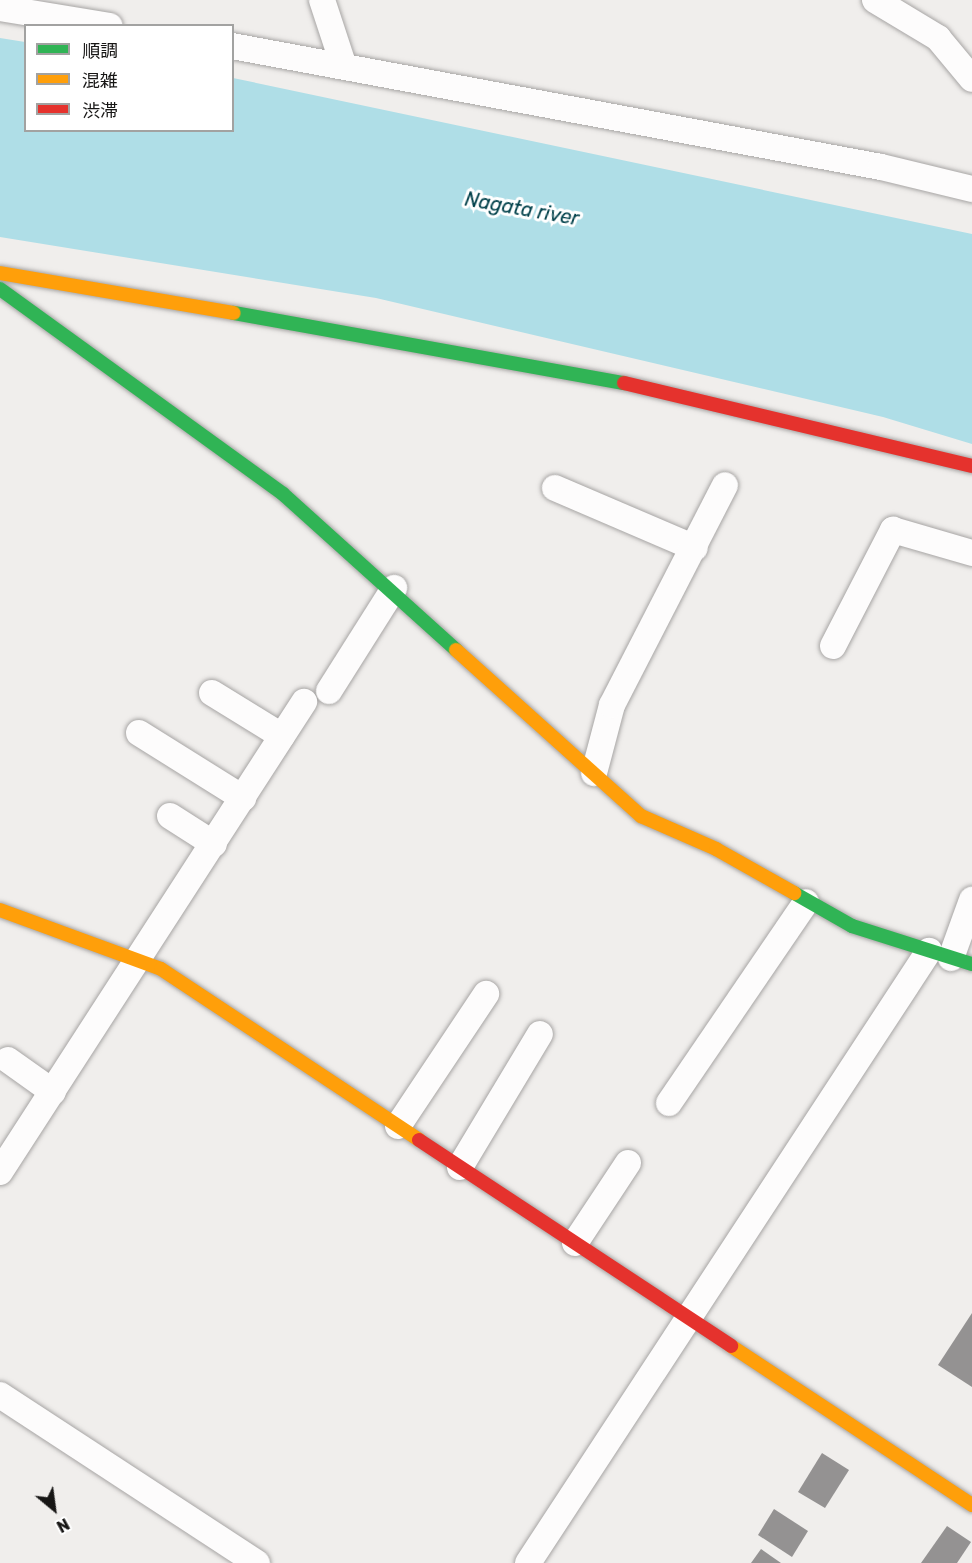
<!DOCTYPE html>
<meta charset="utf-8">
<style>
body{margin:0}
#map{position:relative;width:972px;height:1563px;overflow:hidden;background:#f0eeec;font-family:Rubik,"Noto Sans JP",sans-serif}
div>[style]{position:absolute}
.water>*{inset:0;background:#afdee7}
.building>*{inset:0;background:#949292}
.roads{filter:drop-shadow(0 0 2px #a7a5a4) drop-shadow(0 0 2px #a7a5a4)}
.street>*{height:26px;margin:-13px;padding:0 13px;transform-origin:13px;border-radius:13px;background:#fdfcfc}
.fast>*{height:14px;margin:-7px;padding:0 7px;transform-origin:7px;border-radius:7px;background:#30b455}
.slow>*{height:14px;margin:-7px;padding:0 7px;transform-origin:7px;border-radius:7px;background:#ff9f0a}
.jam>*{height:14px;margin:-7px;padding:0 7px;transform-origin:7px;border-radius:7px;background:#e5322d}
span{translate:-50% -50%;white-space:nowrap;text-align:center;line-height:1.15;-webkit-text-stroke:6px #fff;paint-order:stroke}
.water-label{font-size:20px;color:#00404a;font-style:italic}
.legend{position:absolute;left:24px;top:24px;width:210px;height:108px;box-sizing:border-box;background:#fff;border:2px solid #a2a2a1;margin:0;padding:8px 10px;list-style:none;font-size:18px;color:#171615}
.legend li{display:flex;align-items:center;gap:12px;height:30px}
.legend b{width:30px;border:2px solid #a2a2a1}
.north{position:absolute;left:24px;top:1479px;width:60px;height:60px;-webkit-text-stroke:4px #fff;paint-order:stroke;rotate:151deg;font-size:16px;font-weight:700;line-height:24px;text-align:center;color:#171615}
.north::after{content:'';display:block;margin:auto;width:21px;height:27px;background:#171615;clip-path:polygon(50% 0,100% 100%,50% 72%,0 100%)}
</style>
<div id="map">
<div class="water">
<i style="clip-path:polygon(0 38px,25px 42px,26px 130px,232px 130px,233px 78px,972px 234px,972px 444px,883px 417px,376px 298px,0 237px)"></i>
</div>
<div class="building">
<i style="clip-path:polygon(972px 1313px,972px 1387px,938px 1365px)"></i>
<i style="clip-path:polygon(822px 1453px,849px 1470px,825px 1508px,798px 1492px)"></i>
<i style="clip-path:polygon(774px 1509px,808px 1531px,792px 1557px,758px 1535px)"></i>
<i style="clip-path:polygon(947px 1526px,971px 1542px,957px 1563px,921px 1563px)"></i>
<i style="clip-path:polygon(761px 1549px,781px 1563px,751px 1563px)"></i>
</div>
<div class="roads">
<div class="street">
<i style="left:322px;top:0;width:67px;rotate:71.8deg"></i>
<i style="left:875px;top:0;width:74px;rotate:31.1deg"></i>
<i style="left:938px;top:38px;width:53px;rotate:50.3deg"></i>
<i style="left:0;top:8px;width:111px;rotate:9.3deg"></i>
<i style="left:232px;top:46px;width:660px;rotate:10.56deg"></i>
<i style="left:881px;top:167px;width:94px;rotate:13.6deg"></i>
<i style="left:555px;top:488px;width:152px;rotate:23.2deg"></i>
<i style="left:833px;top:646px;width:131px;rotate:-62.7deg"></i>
<i style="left:893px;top:530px;width:82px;rotate:16.2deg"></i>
<i style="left:329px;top:691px;width:122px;rotate:-57.7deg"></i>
<i style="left:212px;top:693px;width:82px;rotate:31.6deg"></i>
<i style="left:139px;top:733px;width:123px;rotate:32deg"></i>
<i style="left:594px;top:773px;width:70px;rotate:-75.2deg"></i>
<i style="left:612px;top:705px;width:247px;rotate:-62.8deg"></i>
<i style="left:170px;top:816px;width:52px;rotate:32.5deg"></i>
<i style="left:951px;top:958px;width:62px;rotate:-70.1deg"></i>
<i style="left:8px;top:1060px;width:55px;rotate:35.4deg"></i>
<i style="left:669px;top:1103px;width:243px;rotate:-55.7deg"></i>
<i style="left:398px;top:1126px;width:159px;rotate:-56.3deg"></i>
<i style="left:460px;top:1167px;width:155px;rotate:-59deg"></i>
<i style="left:0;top:1172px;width:560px;rotate:-57.1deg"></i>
<i style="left:575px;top:1243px;width:96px;rotate:-56.5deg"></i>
<i style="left:0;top:1395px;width:307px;rotate:33.2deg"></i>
<i style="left:528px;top:1563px;width:732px;rotate:-56.77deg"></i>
</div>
<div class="fast">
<i style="left:0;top:289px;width:349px;rotate:35.9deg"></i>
<i style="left:283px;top:494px;width:233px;rotate:42deg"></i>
<i style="left:234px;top:313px;width:396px;rotate:10.2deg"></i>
<i style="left:794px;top:893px;width:67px;rotate:29.6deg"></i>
<i style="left:852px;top:926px;width:126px;rotate:17.6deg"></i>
</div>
<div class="slow">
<i style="left:0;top:273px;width:237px;rotate:9.7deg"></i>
<i style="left:456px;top:650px;width:249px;rotate:41.9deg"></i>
<i style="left:641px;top:816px;width:82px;rotate:23.7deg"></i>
<i style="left:716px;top:849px;width:90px;rotate:29.4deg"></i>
<i style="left:0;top:910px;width:171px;rotate:20.1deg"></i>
<i style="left:161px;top:969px;width:310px;rotate:33.5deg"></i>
<i style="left:731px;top:1346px;width:289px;rotate:33.4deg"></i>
</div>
<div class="jam">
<i style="left:624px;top:383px;width:358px;rotate:13.4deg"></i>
<i style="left:419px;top:1140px;width:374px;rotate:33.4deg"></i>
</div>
</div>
<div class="water-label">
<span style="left:522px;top:209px;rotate:10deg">Nagata river</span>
</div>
<ul class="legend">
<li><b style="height:8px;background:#30b455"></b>順調</li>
<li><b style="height:8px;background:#ff9f0a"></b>混雑</li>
<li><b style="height:8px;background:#e5322d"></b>渋滞</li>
</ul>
<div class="north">N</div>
</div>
